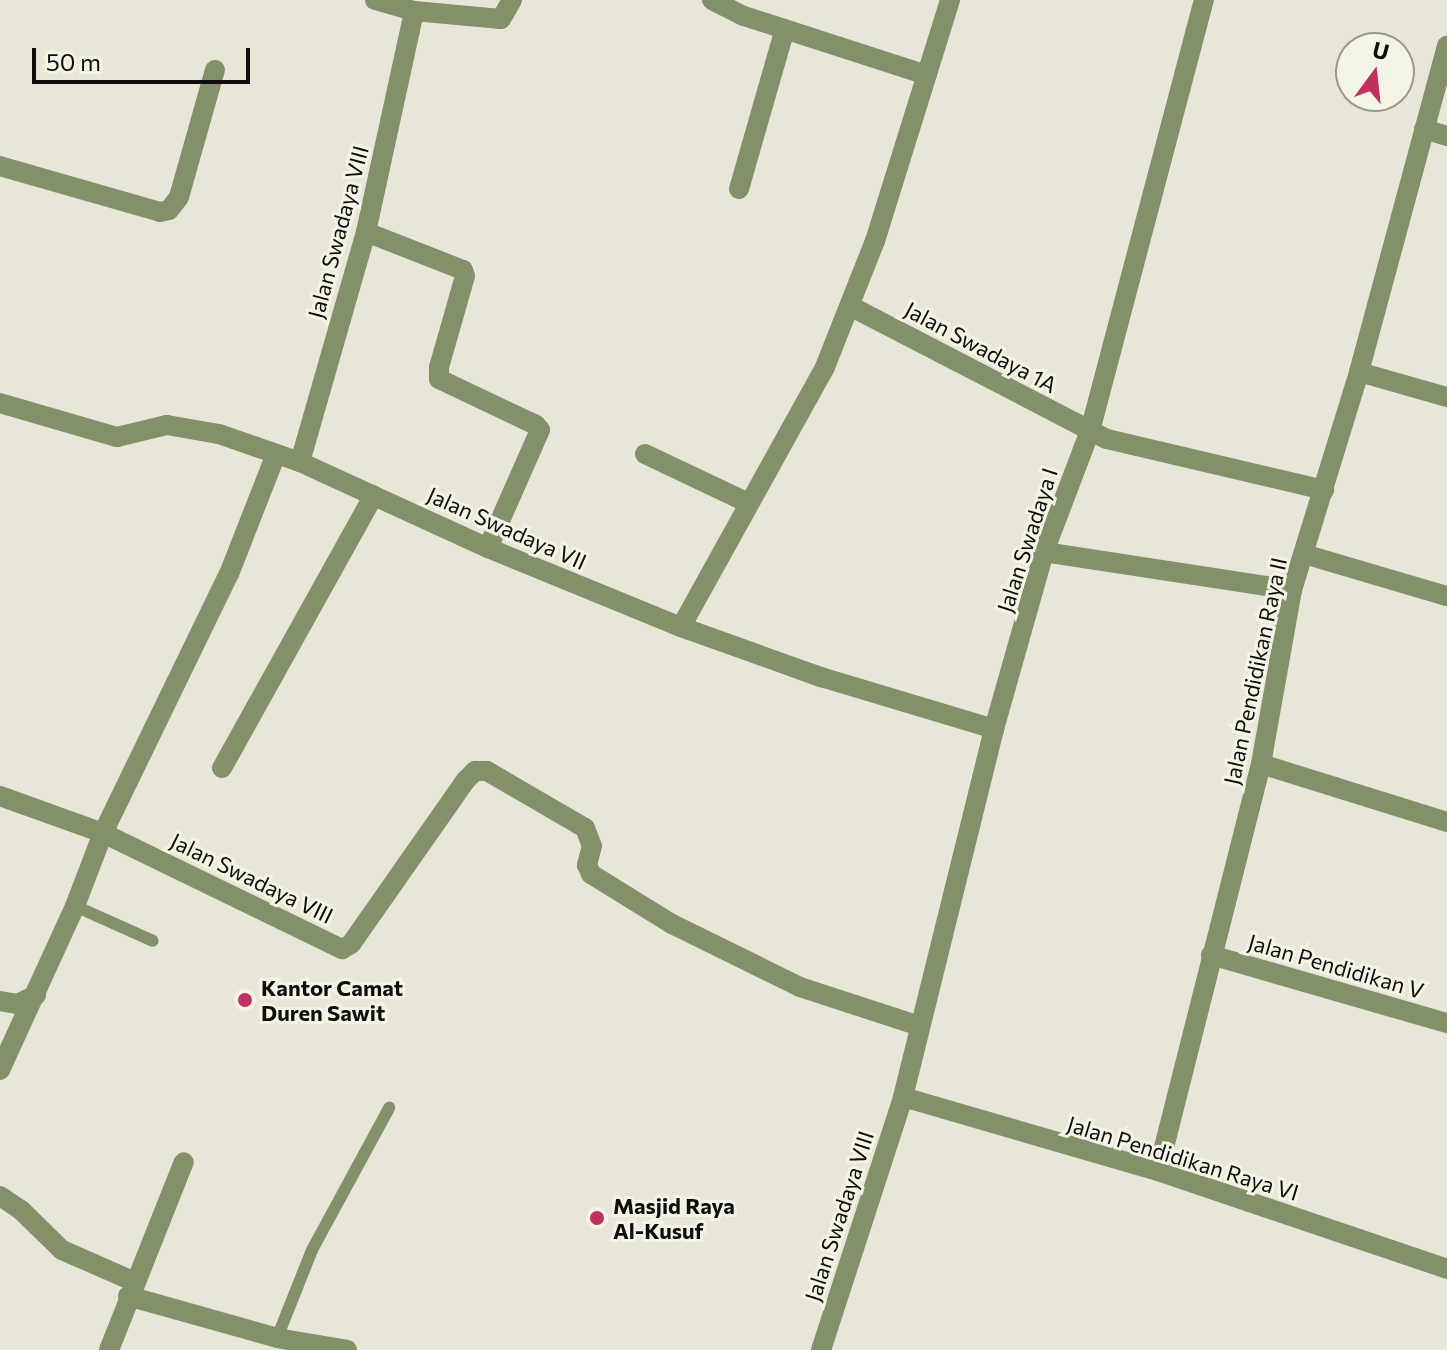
<!DOCTYPE html>
<style>
body{margin:0}
#map{position:relative;width:1447px;height:1350px;overflow:hidden;background:#e7e6d9;font-family:Commissioner,sans-serif}
div>[style]{position:absolute}
.lane>*{height:12px;margin:-6px;padding:0 6px;transform-origin:6px;border-radius:6px;background:#83916a}
.street>*{height:20px;margin:-10px;padding:0 10px;transform-origin:10px;border-radius:10px;background:#83916a}
.dots>*{width:22px;height:22px;translate:-50% -50%;box-sizing:border-box;border:4px solid #f4f4e6;border-radius:50%}
span{translate:-50% -50%;white-space:nowrap;text-align:center;line-height:1.15;-webkit-text-stroke:6px #f4f4e6;paint-order:stroke}
.street-label{font-size:22px;color:#0f0e0a}
.poi-label{font-size:22px;color:#0f0e0a;font-weight:700}
.left{translate:0 -50%;text-align:left}
.north{position:absolute;left:1335px;top:32px;width:80px;height:80px;box-sizing:border-box;background:#f4f4e6;border:2px solid #98988e;border-radius:50%;rotate:15deg;font-size:22px;font-weight:700;line-height:32px;text-align:center;color:#0f0e0a}
.north::after{content:'';display:block;margin:auto;width:28px;height:36px;background:#be3161;clip-path:polygon(50% 0,100% 100%,50% 72%,0 100%)}
.scale{position:absolute;left:32px;top:48px;width:218px;height:36px;box-sizing:border-box;border:4px solid #0f0e0a;border-top:0;padding-left:10px;font-size:24px;line-height:28px;white-space:nowrap;color:#0f0e0a;-webkit-text-stroke:6px #f4f4e6;paint-order:stroke}
</style>
<div id="map">
<div class="lane">
<i style="left:75px;top:906px;width:85px;rotate:24.2deg"></i>
<i style="left:277px;top:1338px;width:95px;rotate:-68.3deg"></i>
<i style="left:312px;top:1250px;width:162px;rotate:-61.5deg"></i>
</div>
<div class="street">
<i style="left:375px;top:0;width:41px;rotate:15.8deg"></i>
<i style="left:414px;top:11px;width:87px;rotate:5.3deg"></i>
<i style="left:501px;top:19px;width:22px;rotate:-60deg"></i>
<i style="left:712px;top:0;width:36px;rotate:27deg"></i>
<i style="left:744px;top:16px;width:192px;rotate:17.9deg"></i>
<i style="left:1424px;top:129px;width:24px;rotate:17deg"></i>
<i style="left:0;top:166px;width:166px;rotate:16deg"></i>
<i style="left:160px;top:212px;width:9px;rotate:-13deg"></i>
<i style="left:169px;top:210px;width:16px;rotate:-52deg"></i>
<i style="left:179px;top:197px;width:132px;rotate:-74.2deg"></i>
<i style="left:739px;top:189px;width:166px;rotate:-74deg"></i>
<i style="left:366px;top:232px;width:104px;rotate:21.4deg"></i>
<i style="left:463px;top:270px;width:6px;rotate:72deg"></i>
<i style="left:465px;top:276px;width:95px;rotate:105.9deg"></i>
<i style="left:439px;top:367px;width:12px;rotate:90deg"></i>
<i style="left:439px;top:379px;width:107px;rotate:25.4deg"></i>
<i style="left:536px;top:425px;width:6px;rotate:51deg"></i>
<i style="left:540px;top:430px;width:129px;rotate:113.8deg"></i>
<i style="left:850px;top:306px;width:289px;rotate:27.4deg"></i>
<i style="left:1107px;top:439px;width:223px;rotate:13.2deg"></i>
<i style="left:1359px;top:372px;width:91px;rotate:15.9deg"></i>
<i style="left:0;top:403px;width:122px;rotate:16.2deg"></i>
<i style="left:117px;top:437px;width:51px;rotate:-13.5deg"></i>
<i style="left:167px;top:425px;width:53px;rotate:9.8deg"></i>
<i style="left:219px;top:434px;width:86px;rotate:19.1deg"></i>
<i style="left:300px;top:462px;width:207px;rotate:24.6deg"></i>
<i style="left:488px;top:548px;width:209px;rotate:22.3deg"></i>
<i style="left:681px;top:627px;width:149px;rotate:19.7deg"></i>
<i style="left:821px;top:677px;width:181px;rotate:16.7deg"></i>
<i style="left:645px;top:454px;width:114px;rotate:25.4deg"></i>
<i style="left:300px;top:462px;width:239px;rotate:-74deg"></i>
<i style="left:366px;top:232px;width:226px;rotate:-77.7deg"></i>
<i style="left:1044px;top:552px;width:251px;rotate:8.7deg"></i>
<i style="left:1304px;top:554px;width:149px;rotate:16.4deg"></i>
<i style="left:681px;top:627px;width:297px;rotate:-61deg"></i>
<i style="left:825px;top:367px;width:136px;rotate:-68.4deg"></i>
<i style="left:875px;top:241px;width:252px;rotate:-72.7deg"></i>
<i style="left:1261px;top:764px;width:195px;rotate:17.3deg"></i>
<i style="left:222px;top:768px;width:312px;rotate:-60.9deg"></i>
<i style="left:0;top:796px;width:109px;rotate:19.8deg"></i>
<i style="left:103px;top:833px;width:266px;rotate:25.9deg"></i>
<i style="left:342px;top:949px;width:10px;rotate:-29deg"></i>
<i style="left:351px;top:944px;width:200px;rotate:-55deg"></i>
<i style="left:466px;top:780px;width:13px;rotate:-45deg"></i>
<i style="left:475px;top:771px;width:12px"></i>
<i style="left:487px;top:771px;width:113px;rotate:30.2deg"></i>
<i style="left:585px;top:828px;width:19px;rotate:69deg"></i>
<i style="left:592px;top:846px;width:20px;rotate:105deg"></i>
<i style="left:587px;top:865px;width:10px;rotate:66deg"></i>
<i style="left:591px;top:874px;width:95px;rotate:31.7deg"></i>
<i style="left:672px;top:924px;width:143px;rotate:26.2deg"></i>
<i style="left:800px;top:987px;width:125px;rotate:18.1deg"></i>
<i style="left:1211px;top:955px;width:246px;rotate:16.1deg"></i>
<i style="left:0;top:1001px;width:17px;rotate:10deg"></i>
<i style="left:17px;top:1004px;width:21px;rotate:-25deg"></i>
<i style="left:0;top:1070px;width:180px;rotate:-65.4deg"></i>
<i style="left:75px;top:906px;width:78px;rotate:-69deg"></i>
<i style="left:103px;top:833px;width:288px;rotate:-64.1deg"></i>
<i style="left:229px;top:574px;width:129px;rotate:-68.6deg"></i>
<i style="left:903px;top:1097px;width:266px;rotate:16.2deg"></i>
<i style="left:1158px;top:1171px;width:305px;rotate:18.7deg"></i>
<i style="left:1158px;top:1171px;width:420px;rotate:-75.8deg"></i>
<i style="left:1261px;top:764px;width:177px;rotate:-79.9deg"></i>
<i style="left:1292px;top:590px;width:228px;rotate:-72.9deg"></i>
<i style="left:1359px;top:372px;width:338px;rotate:-74.9deg"></i>
<i style="left:0;top:1196px;width:25px;rotate:34deg"></i>
<i style="left:21px;top:1210px;width:57px;rotate:44.3deg"></i>
<i style="left:62px;top:1250px;width:80px;rotate:23.7deg"></i>
<i style="left:128px;top:1296px;width:155px;rotate:15.7deg"></i>
<i style="left:277px;top:1338px;width:71px;rotate:9.7deg"></i>
<i style="left:109px;top:1350px;width:202px;rotate:-68.3deg"></i>
<i style="left:821px;top:1350px;width:266px;rotate:-72deg"></i>
<i style="left:903px;top:1097px;width:379px;rotate:-76.1deg"></i>
<i style="left:994px;top:729px;width:184px;rotate:-74.2deg"></i>
<i style="left:1044px;top:552px;width:129px;rotate:-69.2deg"></i>
<i style="left:1090px;top:431px;width:446px;rotate:-75.2deg"></i>
</div>
<div class="dots">
<i style="left:245px;top:1000px;background:#be3161"></i>
<i style="left:597px;top:1218px;background:#be3161"></i>
</div>
<div class="street-label">
<span style="left:338px;top:232px;rotate:-75deg">Jalan Swadaya VIII</span>
<span style="left:981px;top:347px;rotate:28deg">Jalan Swadaya 1A</span>
<span style="left:507px;top:528px;rotate:24deg">Jalan Swadaya VII</span>
<span style="left:1027px;top:540px;rotate:-72deg">Jalan Swadaya I</span>
<span style="left:1255px;top:671px;rotate:-78deg">Jalan Pendidikan Raya II</span>
<span style="left:252px;top:878px;rotate:26deg">Jalan Swadaya VIII</span>
<span style="left:1336px;top:966px;rotate:16deg">Jalan Pendidikan V</span>
<span style="left:1183px;top:1158px;rotate:17deg">Jalan Pendidikan Raya VI</span>
<span style="left:839px;top:1216px;rotate:-72deg">Jalan Swadaya VIII</span>
</div>
<div class="poi-label">
<span class="left" style="left:261px;top:1000px">Kantor Camat<br>Duren Sawit</span>
<span class="left" style="left:613px;top:1218px">Masjid Raya<br>Al-Kusuf</span>
</div>
<div class="north">U</div>
<div class="scale">50 m</div>
</div>
